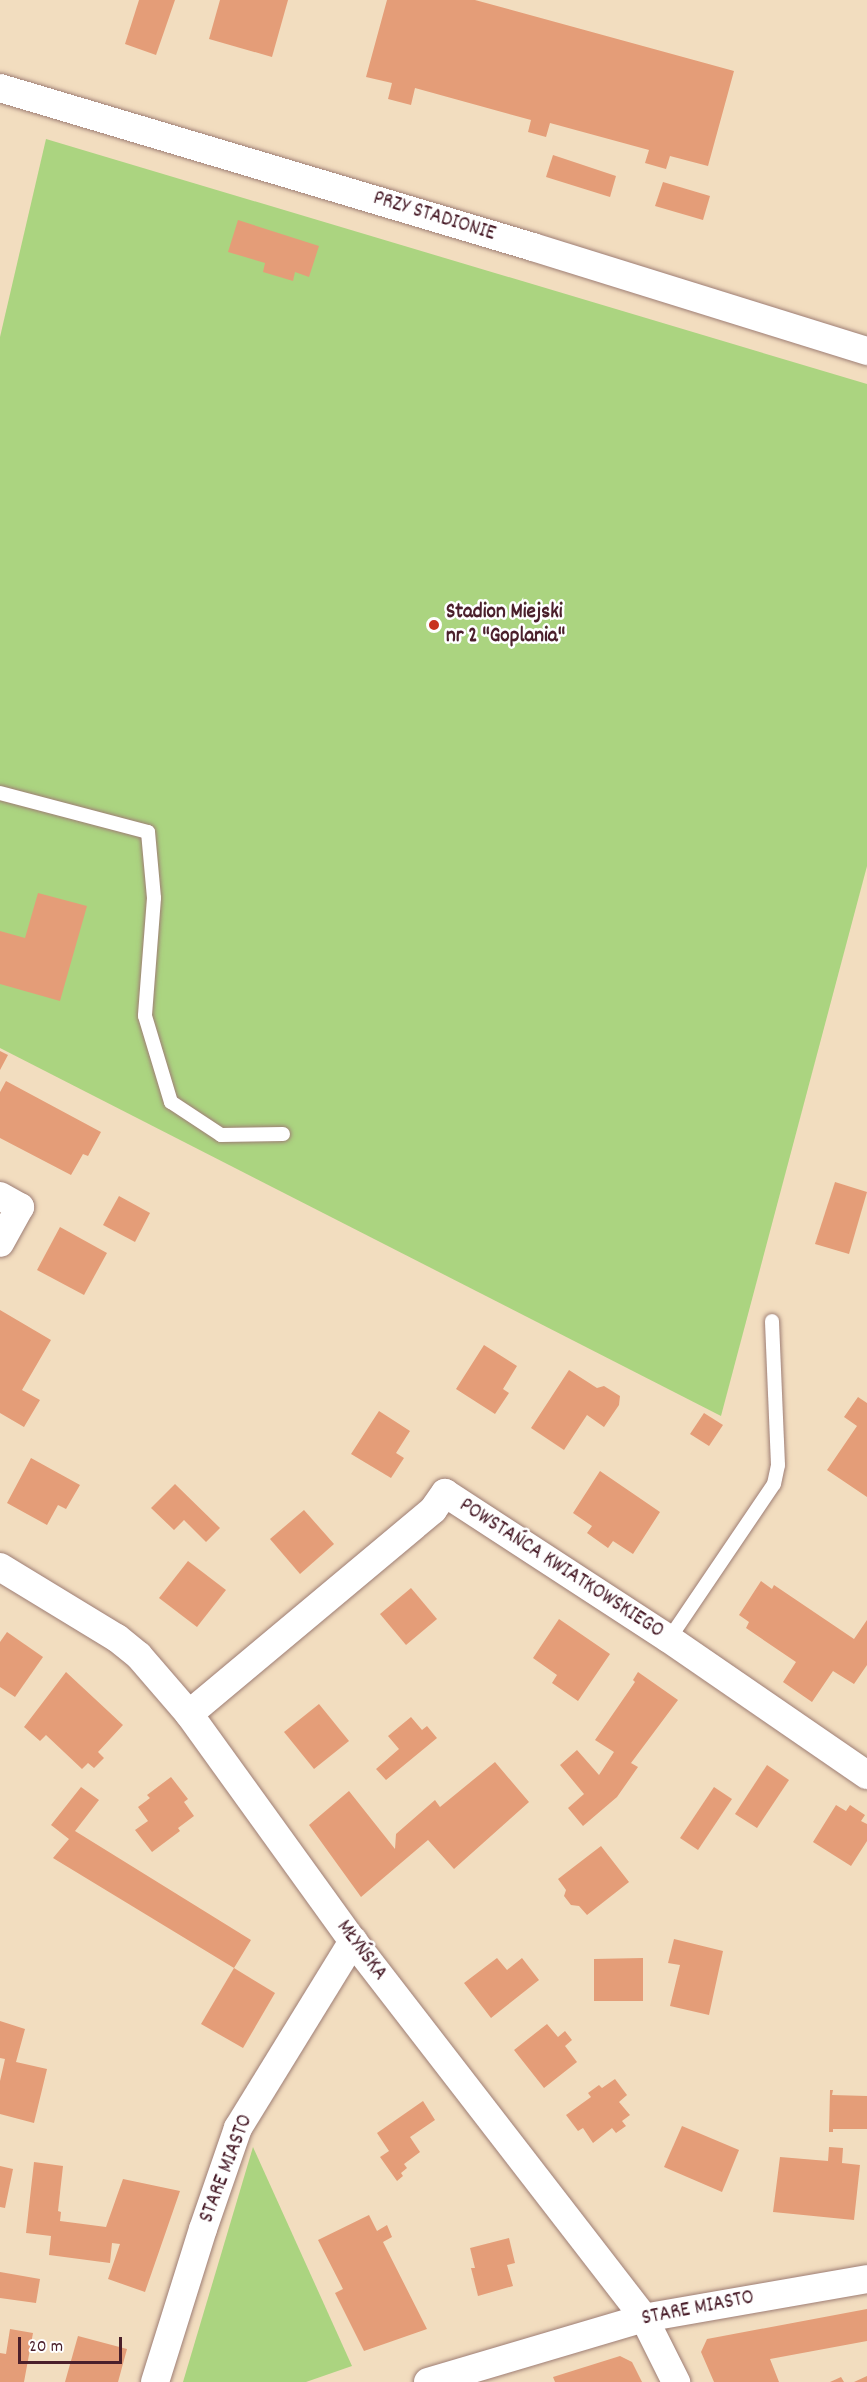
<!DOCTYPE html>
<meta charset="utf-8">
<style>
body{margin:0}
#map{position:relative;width:867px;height:2382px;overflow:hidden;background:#f2ddbf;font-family:Dekko,sans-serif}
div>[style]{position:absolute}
.green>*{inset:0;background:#abd480}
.building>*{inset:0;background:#e49d78}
.roads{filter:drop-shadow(0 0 2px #9e7e75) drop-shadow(0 0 2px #9e7e75)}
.lane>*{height:14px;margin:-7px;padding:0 7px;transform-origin:7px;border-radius:7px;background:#fff}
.street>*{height:28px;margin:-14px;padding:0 14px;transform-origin:14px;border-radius:14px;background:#fff}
.dots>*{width:16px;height:16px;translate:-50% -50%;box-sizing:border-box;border:3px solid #fff;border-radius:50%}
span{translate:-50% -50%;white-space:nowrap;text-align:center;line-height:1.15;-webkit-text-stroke:5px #fff;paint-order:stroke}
.street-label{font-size:21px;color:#4a1f2b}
.poi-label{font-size:21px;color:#4a1f2b;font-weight:700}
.left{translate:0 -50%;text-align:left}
.scale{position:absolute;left:18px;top:2337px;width:104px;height:27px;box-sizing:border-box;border:3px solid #4a1f2b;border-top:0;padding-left:8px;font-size:18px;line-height:21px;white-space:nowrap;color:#4a1f2b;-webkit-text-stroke:4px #fff;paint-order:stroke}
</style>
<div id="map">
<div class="green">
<i style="clip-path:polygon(46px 139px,867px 384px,867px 866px,721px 1416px,0 1048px,0 337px)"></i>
<i style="clip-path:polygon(253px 2147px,352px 2366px,306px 2382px,183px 2382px)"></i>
</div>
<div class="building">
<i style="clip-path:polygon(139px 0,175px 0,156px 55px,125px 44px)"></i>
<i style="clip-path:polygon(220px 0,288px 0,272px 57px,209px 39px)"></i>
<i style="clip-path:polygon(387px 0,475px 0,734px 71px,708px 166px,670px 156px,666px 169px,645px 163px,649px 150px,550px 123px,546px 137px,528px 132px,531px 120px,415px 88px,411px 105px,388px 99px,392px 83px,366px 77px)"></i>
<i style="clip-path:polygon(553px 155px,616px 176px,610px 197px,546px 177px)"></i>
<i style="clip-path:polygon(663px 182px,710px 196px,703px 220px,655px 206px)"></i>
<i style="clip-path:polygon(238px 220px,319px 246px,309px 277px,295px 272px,293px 281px,263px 272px,265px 263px,228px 252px)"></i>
<i style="clip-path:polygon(38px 893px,87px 906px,60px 1001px,0 984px,0 931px,25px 938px)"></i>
<i style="clip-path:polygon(0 1051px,8px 1055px,0 1070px)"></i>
<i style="clip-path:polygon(6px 1081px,101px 1132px,88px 1156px,83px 1154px,71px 1175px,0 1138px,0 1092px)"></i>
<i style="clip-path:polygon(835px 1182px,867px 1192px,849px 1254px,815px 1244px)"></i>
<i style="clip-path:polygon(119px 1196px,150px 1213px,135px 1242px,103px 1225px)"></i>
<i style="clip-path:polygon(60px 1227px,107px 1253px,84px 1295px,37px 1270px)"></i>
<i style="clip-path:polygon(0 1310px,51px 1340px,22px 1390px,40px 1400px,24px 1427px,0 1413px)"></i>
<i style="clip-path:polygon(484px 1345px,517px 1366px,503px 1389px,509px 1393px,495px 1414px,456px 1389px)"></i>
<i style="clip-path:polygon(569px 1370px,597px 1388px,604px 1386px,620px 1396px,619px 1405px,604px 1427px,587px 1415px,564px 1450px,531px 1428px)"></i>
<i style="clip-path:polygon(858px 1397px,867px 1403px,867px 1497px,827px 1470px,857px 1426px,844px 1417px)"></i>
<i style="clip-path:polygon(379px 1411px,410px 1431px,396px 1453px,404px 1458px,391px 1478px,351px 1454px)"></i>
<i style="clip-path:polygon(704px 1413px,723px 1425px,709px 1446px,690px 1434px)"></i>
<i style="clip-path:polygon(31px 1458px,80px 1485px,66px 1509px,58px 1505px,47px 1525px,7px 1503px)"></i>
<i style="clip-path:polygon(600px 1471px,660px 1512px,633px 1554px,613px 1541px,608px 1548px,587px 1533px,592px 1526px,573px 1513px)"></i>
<i style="clip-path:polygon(175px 1484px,220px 1528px,206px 1542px,184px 1520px,174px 1530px,151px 1508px)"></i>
<i style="clip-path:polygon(304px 1510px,334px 1544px,300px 1574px,270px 1539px)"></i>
<i style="clip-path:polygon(188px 1561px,226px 1590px,197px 1627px,159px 1598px)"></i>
<i style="clip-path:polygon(761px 1581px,772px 1589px,774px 1585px,854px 1639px,867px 1620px,867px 1665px,854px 1684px,833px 1671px,812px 1702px,783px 1682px,796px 1662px,746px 1628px,749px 1622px,739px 1615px)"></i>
<i style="clip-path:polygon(411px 1588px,437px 1619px,406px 1645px,380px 1614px)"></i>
<i style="clip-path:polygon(559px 1619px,610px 1654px,578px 1701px,552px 1683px,557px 1675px,533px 1658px)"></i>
<i style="clip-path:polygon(7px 1632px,43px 1657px,15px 1697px,0 1687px,0 1642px)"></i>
<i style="clip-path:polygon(66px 1672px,123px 1725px,98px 1752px,104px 1758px,94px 1768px,88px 1763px,82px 1769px,46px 1735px,40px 1741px,24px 1727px)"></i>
<i style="clip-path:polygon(638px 1672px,678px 1700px,631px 1763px,638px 1767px,617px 1797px,583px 1826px,568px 1808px,584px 1794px,560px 1765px,577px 1750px,599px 1775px,614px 1752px,595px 1740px,635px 1682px,633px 1680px)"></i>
<i style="clip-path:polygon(319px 1704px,349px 1741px,314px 1769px,284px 1732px)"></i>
<i style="clip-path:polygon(411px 1717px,422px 1730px,427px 1726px,437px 1738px,386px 1780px,376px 1769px,399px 1749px,388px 1736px)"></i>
<i style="clip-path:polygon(495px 1762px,529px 1802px,454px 1869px,428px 1840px,361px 1897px,309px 1825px,349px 1791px,395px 1849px,396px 1834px,435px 1800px,440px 1807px)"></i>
<i style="clip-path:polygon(767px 1765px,789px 1780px,757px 1828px,735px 1814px)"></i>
<i style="clip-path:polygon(171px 1777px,188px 1799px,184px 1802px,194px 1816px,178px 1828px,180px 1831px,152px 1852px,135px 1830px,148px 1821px,138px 1807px,150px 1798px,147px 1795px)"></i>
<i style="clip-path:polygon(81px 1787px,99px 1800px,75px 1831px,251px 1940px,234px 1968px,53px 1858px,69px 1839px,51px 1825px)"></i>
<i style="clip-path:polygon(714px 1787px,732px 1799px,698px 1850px,680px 1838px)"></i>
<i style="clip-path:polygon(836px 1805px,846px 1811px,850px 1805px,865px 1815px,861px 1821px,867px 1824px,867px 1841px,851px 1866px,813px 1842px)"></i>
<i style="clip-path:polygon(601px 1846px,629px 1882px,587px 1915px,579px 1906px,571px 1905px,564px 1896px,566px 1890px,558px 1879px)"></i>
<i style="clip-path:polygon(674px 1939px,723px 1951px,709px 2015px,670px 2006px,680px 1965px,668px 1963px)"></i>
<i style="clip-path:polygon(497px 1958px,507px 1970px,522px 1958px,539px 1980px,491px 2018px,464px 1983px)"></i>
<i style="clip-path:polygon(643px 1958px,643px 2001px,594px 2001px,594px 1959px)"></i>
<i style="clip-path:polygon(234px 1968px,275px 1993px,243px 2048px,201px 2024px)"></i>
<i style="clip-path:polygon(0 2021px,25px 2029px,16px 2062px,47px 2069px,34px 2123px,0 2114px,0 2081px,5px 2059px,0 2058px)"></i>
<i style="clip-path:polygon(547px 2024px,558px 2037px,565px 2031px,572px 2040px,565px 2046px,577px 2062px,544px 2088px,514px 2050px)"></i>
<i style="clip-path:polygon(615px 2079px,627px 2095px,619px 2102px,630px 2115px,622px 2121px,626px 2126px,616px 2133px,612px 2128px,593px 2143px,583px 2128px,578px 2131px,566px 2115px,591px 2097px,588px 2093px,599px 2085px,602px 2088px)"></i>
<i style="clip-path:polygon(830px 2090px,833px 2090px,832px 2095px,867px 2096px,867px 2129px,833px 2129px,833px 2132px,829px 2132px)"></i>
<i style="clip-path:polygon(423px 2101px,435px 2120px,410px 2137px,420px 2152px,404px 2164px,407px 2168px,401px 2173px,403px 2176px,397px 2181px,380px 2157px,389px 2151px,377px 2133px)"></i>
<i style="clip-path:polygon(682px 2126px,739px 2150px,722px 2192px,664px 2167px)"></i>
<i style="clip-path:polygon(829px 2147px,843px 2148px,842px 2163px,860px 2165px,854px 2220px,773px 2212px,780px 2157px,828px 2161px)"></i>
<i style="clip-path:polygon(34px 2162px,63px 2166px,58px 2211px,61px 2212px,60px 2221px,106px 2227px,123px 2179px,180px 2191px,145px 2292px,108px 2279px,120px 2244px,112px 2243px,110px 2263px,49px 2255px,51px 2236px,26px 2233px)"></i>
<i style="clip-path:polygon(0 2166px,13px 2169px,5px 2208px,0 2207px)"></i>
<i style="clip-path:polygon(369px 2215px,377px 2231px,387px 2225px,392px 2237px,383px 2242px,427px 2329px,364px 2351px,335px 2293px,343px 2289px,318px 2240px)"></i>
<i style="clip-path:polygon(509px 2238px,515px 2263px,507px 2265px,513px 2286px,478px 2296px,471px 2268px,475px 2268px,470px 2248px)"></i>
<i style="clip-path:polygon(0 2272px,40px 2279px,36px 2303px,0 2298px)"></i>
<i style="clip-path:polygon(867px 2309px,867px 2341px,770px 2359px,779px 2382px,714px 2382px,701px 2352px,707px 2339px)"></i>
<i style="clip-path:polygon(10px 2329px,33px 2333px,24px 2382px,0 2382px,0 2353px,6px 2354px)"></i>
<i style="clip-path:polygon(78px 2336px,127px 2349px,118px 2382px,65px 2382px)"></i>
<i style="clip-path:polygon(620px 2356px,632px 2362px,642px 2382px,555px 2382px,553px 2377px)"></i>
<i style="clip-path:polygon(867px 2376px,867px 2382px,854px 2382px)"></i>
<i style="clip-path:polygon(841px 2377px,844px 2382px,830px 2382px)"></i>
</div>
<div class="roads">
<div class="lane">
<i style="left:0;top:793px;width:153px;rotate:14.8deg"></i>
<i style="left:148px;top:832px;width:66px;rotate:84.8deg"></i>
<i style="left:154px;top:898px;width:118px;rotate:94.4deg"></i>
<i style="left:145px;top:1016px;width:90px;rotate:73.2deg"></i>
<i style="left:171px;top:1102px;width:60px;rotate:33.4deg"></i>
<i style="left:221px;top:1135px;width:62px;rotate:-0.9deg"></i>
<i style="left:669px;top:1639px;width:187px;rotate:-55.9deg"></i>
<i style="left:774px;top:1484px;width:19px;rotate:-78deg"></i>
<i style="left:778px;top:1465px;width:144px;rotate:-92.4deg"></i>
</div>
<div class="street">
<i style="left:0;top:88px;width:556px;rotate:16.61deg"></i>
<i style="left:533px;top:247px;width:350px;rotate:17.3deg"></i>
<i style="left:0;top:1196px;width:23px;rotate:29deg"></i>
<i style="left:20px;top:1207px;width:41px;rotate:119.1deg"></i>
<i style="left:0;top:1567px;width:137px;rotate:31.3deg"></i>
<i style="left:117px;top:1638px;width:28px;rotate:39deg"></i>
<i style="left:139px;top:1656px;width:77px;rotate:49.2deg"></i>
<i style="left:189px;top:1714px;width:280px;rotate:54.2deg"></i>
<i style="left:353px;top:1941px;width:476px;rotate:52.3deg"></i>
<i style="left:644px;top:2318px;width:72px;rotate:63.4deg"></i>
<i style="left:189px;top:1714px;width:318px;rotate:-39.9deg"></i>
<i style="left:433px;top:1510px;width:21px;rotate:-55deg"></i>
<i style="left:445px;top:1493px;width:267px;rotate:33.1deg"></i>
<i style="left:669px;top:1639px;width:240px;rotate:34.5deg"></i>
<i style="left:155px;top:2382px;width:160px;rotate:-72.6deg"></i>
<i style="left:203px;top:2229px;width:107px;rotate:-70.9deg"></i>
<i style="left:238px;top:2128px;width:220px;rotate:-58.4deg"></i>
<i style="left:428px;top:2382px;width:225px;rotate:-16.5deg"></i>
<i style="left:644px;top:2318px;width:226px;rotate:-9.9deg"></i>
</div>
</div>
<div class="dots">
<i style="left:434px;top:625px;background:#c8321e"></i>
</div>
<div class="street-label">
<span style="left:434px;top:217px;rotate:17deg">PRZY STADIONIE</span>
<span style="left:561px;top:1569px;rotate:33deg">POWSTAŃCA KWIATKOWSKIEGO</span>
<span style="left:361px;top:1951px;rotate:53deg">MŁYŃSKA</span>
<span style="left:227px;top:2169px;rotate:-69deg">STARE MIASTO</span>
<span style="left:698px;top:2309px;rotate:-11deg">STARE MIASTO</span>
</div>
<div class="poi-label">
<span class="left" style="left:446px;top:625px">Stadion Miejski<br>nr 2 "Goplania"</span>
</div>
<div class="scale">20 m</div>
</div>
